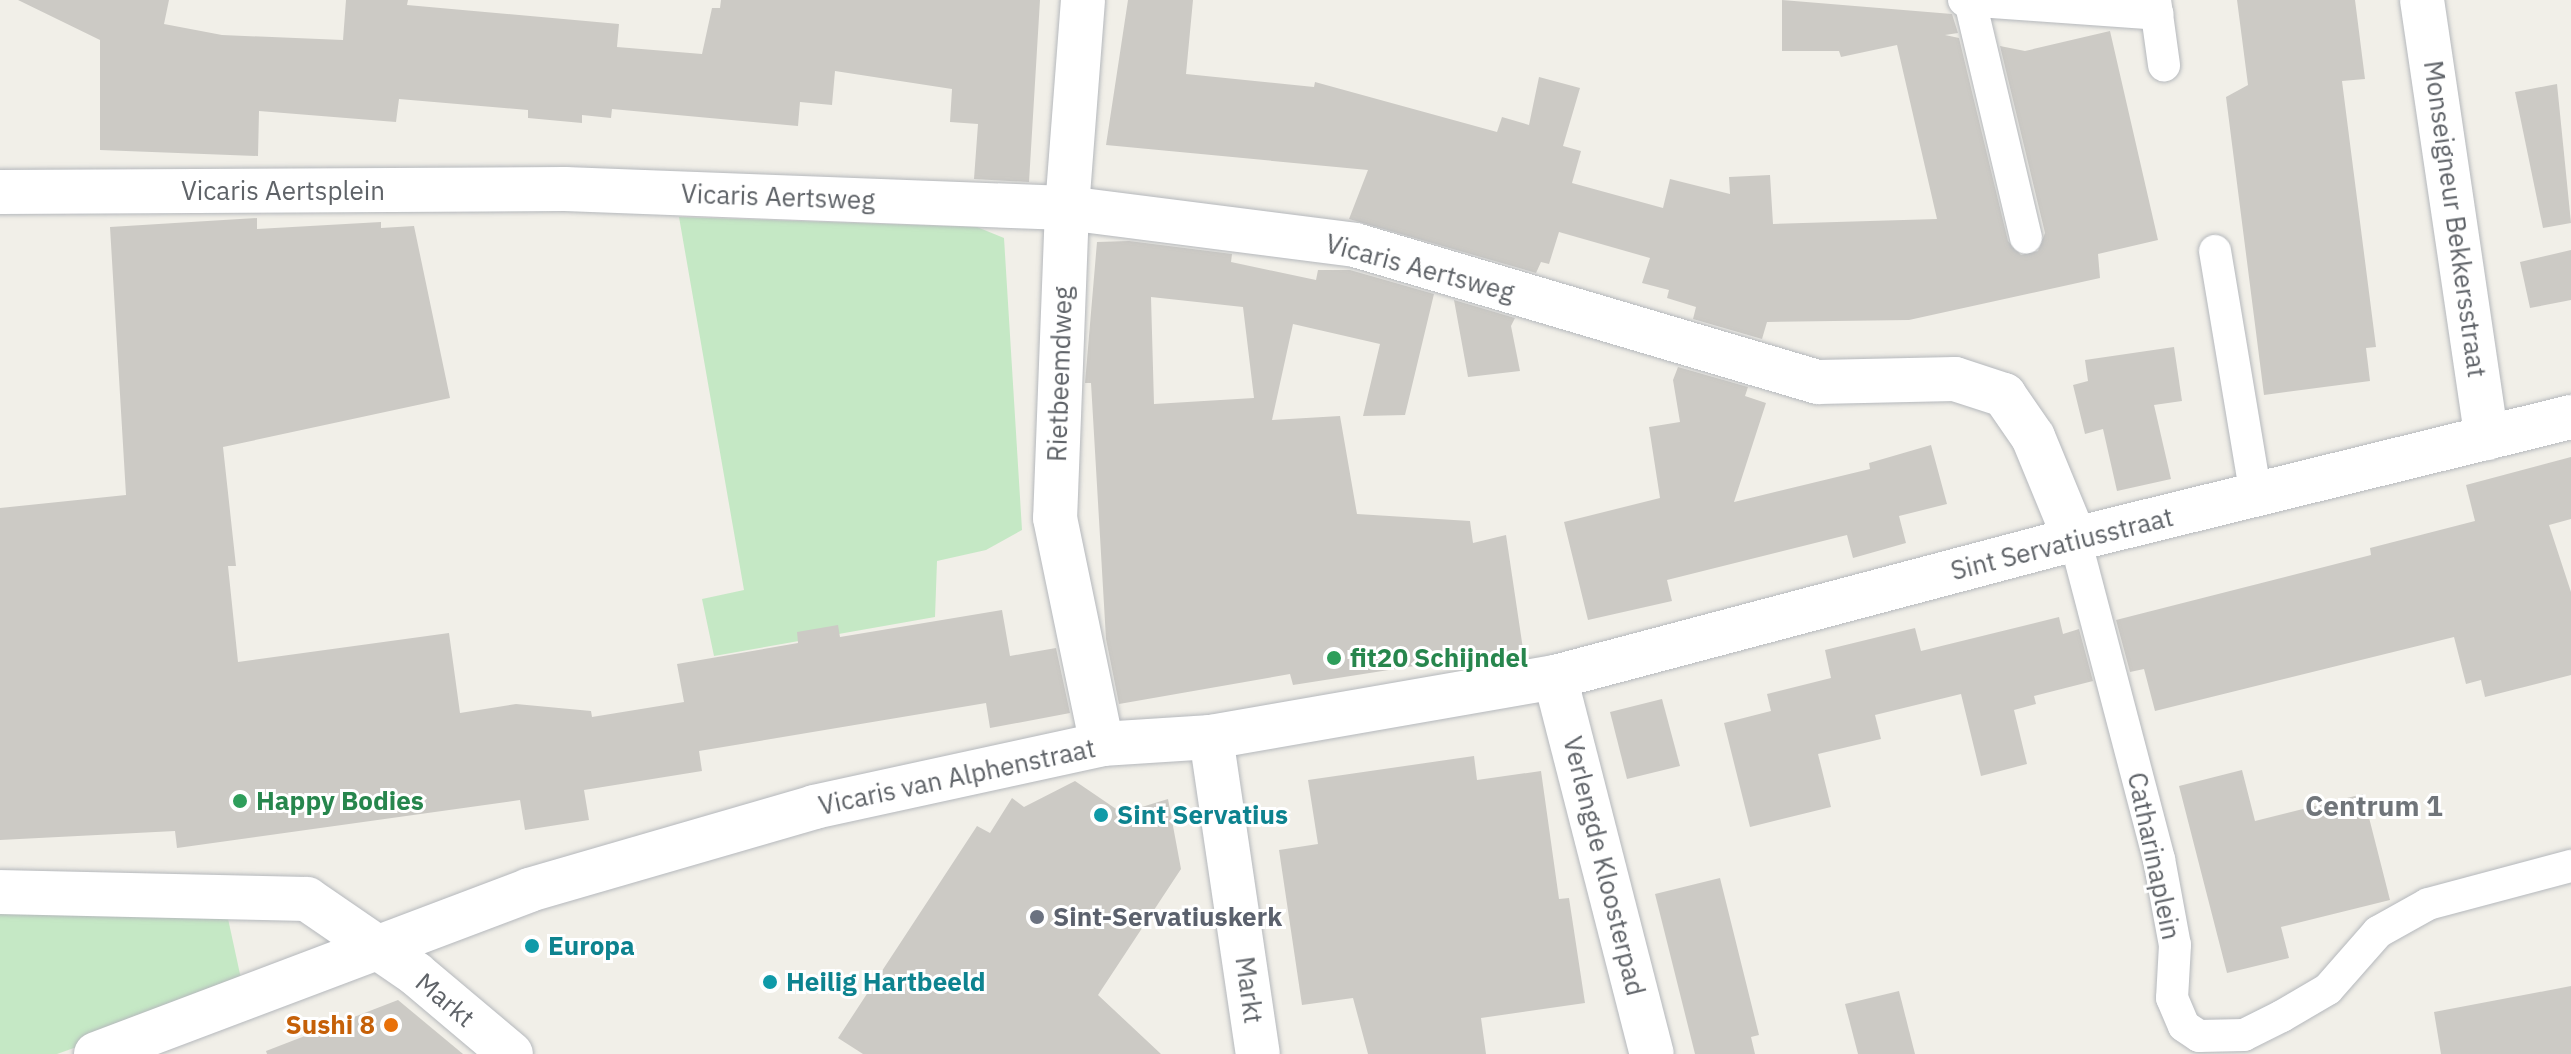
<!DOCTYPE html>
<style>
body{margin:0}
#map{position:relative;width:2571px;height:1054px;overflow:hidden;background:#f1efe8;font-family:"IBM Plex Sans",sans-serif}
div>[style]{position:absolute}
.green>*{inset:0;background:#c5e8c5}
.building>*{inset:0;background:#cccac5}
.roads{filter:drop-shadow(0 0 2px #b5b8bc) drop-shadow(0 0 2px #b5b8bc)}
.lane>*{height:32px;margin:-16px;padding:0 16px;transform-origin:16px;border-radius:16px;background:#fff}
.street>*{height:44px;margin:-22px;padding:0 22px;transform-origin:22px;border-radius:22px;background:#fff}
.dots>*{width:22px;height:22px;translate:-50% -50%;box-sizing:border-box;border:4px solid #fff;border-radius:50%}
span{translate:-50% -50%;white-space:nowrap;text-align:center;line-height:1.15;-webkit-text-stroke:6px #fff;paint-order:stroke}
.street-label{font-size:26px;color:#5f6368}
.leisure-label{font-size:26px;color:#27864d;font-weight:700}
.left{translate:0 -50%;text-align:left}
.culture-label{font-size:26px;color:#0d838f;font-weight:700}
.worship-label{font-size:26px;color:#5b616d;font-weight:700}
.food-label{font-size:26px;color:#c56008;font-weight:700}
.right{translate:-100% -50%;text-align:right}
.neighbourhood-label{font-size:28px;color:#70757a;font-weight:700}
</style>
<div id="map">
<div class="green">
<i style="clip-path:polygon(679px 217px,977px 227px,1004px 238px,1022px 530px,986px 550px,937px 561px,935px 617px,714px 656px,702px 599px,744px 590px)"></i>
<i style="clip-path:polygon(0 909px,227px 914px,243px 988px,57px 1054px,0 1054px)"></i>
</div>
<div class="building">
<i style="clip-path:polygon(18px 0,169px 0,164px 24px,222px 35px,343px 40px,346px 0,408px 0,407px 5px,619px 24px,617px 47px,702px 54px,712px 8px,720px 8px,721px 0,1040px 0,1029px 182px,974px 179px,978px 124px,950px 122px,952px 89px,835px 71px,832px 105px,800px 102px,798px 126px,612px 109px,611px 118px,582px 115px,582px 123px,528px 118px,528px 110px,399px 99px,396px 122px,259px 111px,258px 156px,100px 150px,100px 40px)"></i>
<i style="clip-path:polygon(1128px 0,1193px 0,1186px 74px,1314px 87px,1315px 82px,1497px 132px,1502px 117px,1529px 125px,1539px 77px,1580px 88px,1563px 146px,1581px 151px,1572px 183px,1663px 208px,1670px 179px,1730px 194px,1729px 177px,1770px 175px,1773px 224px,1937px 219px,1897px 45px,1841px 57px,1839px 51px,1782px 51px,1782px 0,1952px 14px,1958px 33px,1945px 35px,1959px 38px,2008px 241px,2021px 255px,2038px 251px,2045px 233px,2000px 46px,2025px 51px,2110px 31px,2158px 240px,2098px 254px,2100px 278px,1909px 320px,1767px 322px,1762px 339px,1693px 319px,1696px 307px,1667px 298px,1669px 290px,1642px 283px,1650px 258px,1559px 232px,1549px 264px,1541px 262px,1536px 273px,1349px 219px,1368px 170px,1106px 145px)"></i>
<i style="clip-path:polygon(2237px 0,2355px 0,2365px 79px,2342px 81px,2376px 347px,2366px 348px,2370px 381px,2264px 395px,2226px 97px,2248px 85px)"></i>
<i style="clip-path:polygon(2557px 84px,2571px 223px,2543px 228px,2515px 92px)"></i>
<i style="clip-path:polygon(257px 218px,257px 229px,381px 222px,381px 228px,414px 226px,450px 398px,223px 447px,236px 566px,228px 566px,238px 662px,449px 633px,460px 713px,516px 704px,591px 711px,592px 717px,684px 702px,677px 664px,798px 643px,797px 632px,838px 625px,840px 637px,1002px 610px,1010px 656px,1056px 648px,1070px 713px,990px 728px,986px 703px,699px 751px,702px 771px,584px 790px,589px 820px,525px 830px,520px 800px,177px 848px,175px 831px,0 840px,0 508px,126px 495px,110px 227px)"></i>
<i style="clip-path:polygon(evenodd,1129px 241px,1232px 254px,1231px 262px,1316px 280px,1318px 270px,1350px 270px,1434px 294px,1405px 415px,1363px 416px,1380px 344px,1293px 324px,1272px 420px,1340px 416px,1357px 514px,1470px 521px,1473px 543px,1506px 535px,1523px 649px,1293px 685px,1290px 674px,1119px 704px,1106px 639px,1091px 383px,1085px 383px,1097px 242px,1129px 241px,1151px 297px,1243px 307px,1254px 398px,1154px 404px,1151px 297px)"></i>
<i style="clip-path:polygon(2571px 250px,2571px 300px,2530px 308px,2520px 262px)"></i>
<i style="clip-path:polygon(1454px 300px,1515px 318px,1511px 326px,1520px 371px,1468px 377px)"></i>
<i style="clip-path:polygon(2174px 347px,2182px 401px,2154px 405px,2171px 479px,2117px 491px,2103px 429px,2085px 434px,2073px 385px,2088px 381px,2085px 360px)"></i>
<i style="clip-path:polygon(1678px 367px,1748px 387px,1745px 396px,1766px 403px,1734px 502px,1870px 469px,1869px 463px,1931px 445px,1947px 504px,1899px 516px,1906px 543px,1853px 558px,1847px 535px,1667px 580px,1672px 601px,1588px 620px,1564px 522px,1660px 498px,1649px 427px,1680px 422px,1673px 380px)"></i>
<i style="clip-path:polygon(2571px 457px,2571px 519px,2549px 525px,2571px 592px,2571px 675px,2485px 697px,2481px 680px,2466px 684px,2454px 637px,2155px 711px,2144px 669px,2130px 672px,2116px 620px,2371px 555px,2370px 548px,2475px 521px,2466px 485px)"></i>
<i style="clip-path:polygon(2059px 617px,2063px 634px,2079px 629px,2093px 681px,2034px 696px,2036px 704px,2014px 710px,2027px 764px,1981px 776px,1961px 694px,1875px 715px,1881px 739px,1818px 754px,1831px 807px,1750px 827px,1724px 723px,1771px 711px,1767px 694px,1831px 678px,1825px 650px,1915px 628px,1921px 651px)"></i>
<i style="clip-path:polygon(1662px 699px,1680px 766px,1627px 779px,1610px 712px)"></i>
<i style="clip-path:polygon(1474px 756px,1477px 780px,1541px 771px,1559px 899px,1569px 898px,1585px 1003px,1481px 1018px,1486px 1054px,1368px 1054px,1353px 998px,1302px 1005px,1279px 850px,1318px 844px,1308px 780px)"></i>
<i style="clip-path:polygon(2242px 770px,2255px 821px,2363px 794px,2390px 900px,2281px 927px,2289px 958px,2227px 973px,2179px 786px)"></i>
<i style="clip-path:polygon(1075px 781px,1122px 813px,1168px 799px,1181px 869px,1098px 995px,1161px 1054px,863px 1054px,838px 1038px,977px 826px,990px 833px,1012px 798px,1024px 807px)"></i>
<i style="clip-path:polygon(1720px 878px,1759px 1035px,1751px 1037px,1755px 1054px,1695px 1054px,1655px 894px)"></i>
<i style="clip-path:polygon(2571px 986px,2571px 1054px,2441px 1054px,2434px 1012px)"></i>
<i style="clip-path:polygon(1899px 991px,1915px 1054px,1858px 1054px,1845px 1004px)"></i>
<i style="clip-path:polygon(398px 1000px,463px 1054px,267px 1054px,266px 1051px)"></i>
</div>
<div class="roads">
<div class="lane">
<i style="left:1964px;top:0;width:194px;rotate:4.1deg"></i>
<i style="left:2155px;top:0;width:66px;rotate:82.1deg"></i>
<i style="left:1970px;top:1px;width:243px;rotate:76.7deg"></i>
<i style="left:2215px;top:251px;width:247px;rotate:80.5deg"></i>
<i style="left:2075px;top:539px;width:331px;rotate:75.3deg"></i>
<i style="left:2159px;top:859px;width:87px;rotate:79.5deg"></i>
<i style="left:2175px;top:945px;width:53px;rotate:93.2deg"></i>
<i style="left:2172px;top:998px;width:30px;rotate:67deg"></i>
<i style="left:2184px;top:1026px;width:18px;rotate:34deg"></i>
<i style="left:2199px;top:1036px;width:45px;rotate:-1.3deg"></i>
<i style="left:2244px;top:1035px;width:42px;rotate:-26.6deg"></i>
<i style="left:2282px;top:1016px;width:53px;rotate:-30.4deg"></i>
<i style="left:2328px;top:989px;width:76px;rotate:-48.7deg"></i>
<i style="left:2378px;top:932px;width:57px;rotate:-29.2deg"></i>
<i style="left:2428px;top:904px;width:148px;rotate:-14.9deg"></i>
</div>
<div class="street">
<i style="left:1083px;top:0;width:209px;rotate:94.4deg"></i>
<i style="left:1067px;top:208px;width:310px;rotate:92.2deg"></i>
<i style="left:1055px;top:518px;width:231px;rotate:78.3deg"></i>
<i style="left:2422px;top:0;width:443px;rotate:81.6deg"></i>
<i style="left:0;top:192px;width:565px;rotate:-0.3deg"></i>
<i style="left:565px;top:189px;width:502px;rotate:2.17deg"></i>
<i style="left:1067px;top:208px;width:290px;rotate:7.3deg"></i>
<i style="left:1355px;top:245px;width:483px;rotate:16.5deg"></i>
<i style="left:1818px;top:382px;width:137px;rotate:-1.3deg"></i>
<i style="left:1955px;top:379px;width:52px;rotate:18.1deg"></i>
<i style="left:2004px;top:395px;width:51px;rotate:55.4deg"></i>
<i style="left:2033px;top:437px;width:110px;rotate:67.6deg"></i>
<i style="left:1555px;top:677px;width:389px;rotate:75.6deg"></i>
<i style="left:1211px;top:737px;width:320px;rotate:81.6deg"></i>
<i style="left:0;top:892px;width:307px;rotate:1.3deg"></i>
<i style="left:307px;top:899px;width:132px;rotate:34.5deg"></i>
<i style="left:416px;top:974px;width:124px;rotate:40.1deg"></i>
<i style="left:96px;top:1054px;width:463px;rotate:-20.7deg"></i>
<i style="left:529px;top:890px;width:297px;rotate:-16.2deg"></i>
<i style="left:814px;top:807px;width:295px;rotate:-12.3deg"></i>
<i style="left:1102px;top:744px;width:109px;rotate:-3.7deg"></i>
<i style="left:1211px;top:737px;width:349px;rotate:-9.9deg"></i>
<i style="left:1555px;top:677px;width:538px;rotate:-14.86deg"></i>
<i style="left:2075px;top:539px;width:511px;rotate:-13.82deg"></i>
</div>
</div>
<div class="dots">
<i style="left:1334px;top:658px;background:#2e9e5b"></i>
<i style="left:240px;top:801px;background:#2e9e5b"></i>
<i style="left:1101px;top:815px;background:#0f9aa8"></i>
<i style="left:1037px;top:917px;background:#6b7280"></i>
<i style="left:532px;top:946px;background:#0f9aa8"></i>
<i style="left:770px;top:982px;background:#0f9aa8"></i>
<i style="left:391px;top:1025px;background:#e8710a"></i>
</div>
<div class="street-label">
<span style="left:283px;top:191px">Vicaris Aertsplein</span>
<span style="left:778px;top:197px;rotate:2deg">Vicaris Aertsweg</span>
<span style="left:2455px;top:219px;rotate:82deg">Monseigneur Bekkersstraat</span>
<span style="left:1420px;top:268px;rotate:15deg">Vicaris Aertsweg</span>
<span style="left:1060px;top:374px;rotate:-88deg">Rietbeemdweg</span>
<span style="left:2062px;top:544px;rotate:-14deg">Sint Servatiusstraat</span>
<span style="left:957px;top:777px;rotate:-12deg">Vicaris van Alphenstraat</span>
<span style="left:2154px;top:856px;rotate:78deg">Catharinaplein</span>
<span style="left:1604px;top:866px;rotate:76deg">Verlengde Kloosterpad</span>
<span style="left:1249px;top:990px;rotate:82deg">Markt</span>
<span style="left:445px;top:1000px;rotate:40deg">Markt</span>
</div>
<div class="leisure-label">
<span class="left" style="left:1350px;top:658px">fit20 Schijndel</span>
<span class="left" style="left:256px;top:801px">Happy Bodies</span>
</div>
<div class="culture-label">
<span class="left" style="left:1117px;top:815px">Sint Servatius</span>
<span class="left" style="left:548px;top:946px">Europa</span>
<span class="left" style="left:786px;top:982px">Heilig Hartbeeld</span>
</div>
<div class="worship-label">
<span class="left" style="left:1053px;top:917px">Sint-Servatiuskerk</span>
</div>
<div class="food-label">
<span class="right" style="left:375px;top:1025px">Sushi 8</span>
</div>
<div class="neighbourhood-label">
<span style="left:2374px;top:806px">Centrum 1</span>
</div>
</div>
